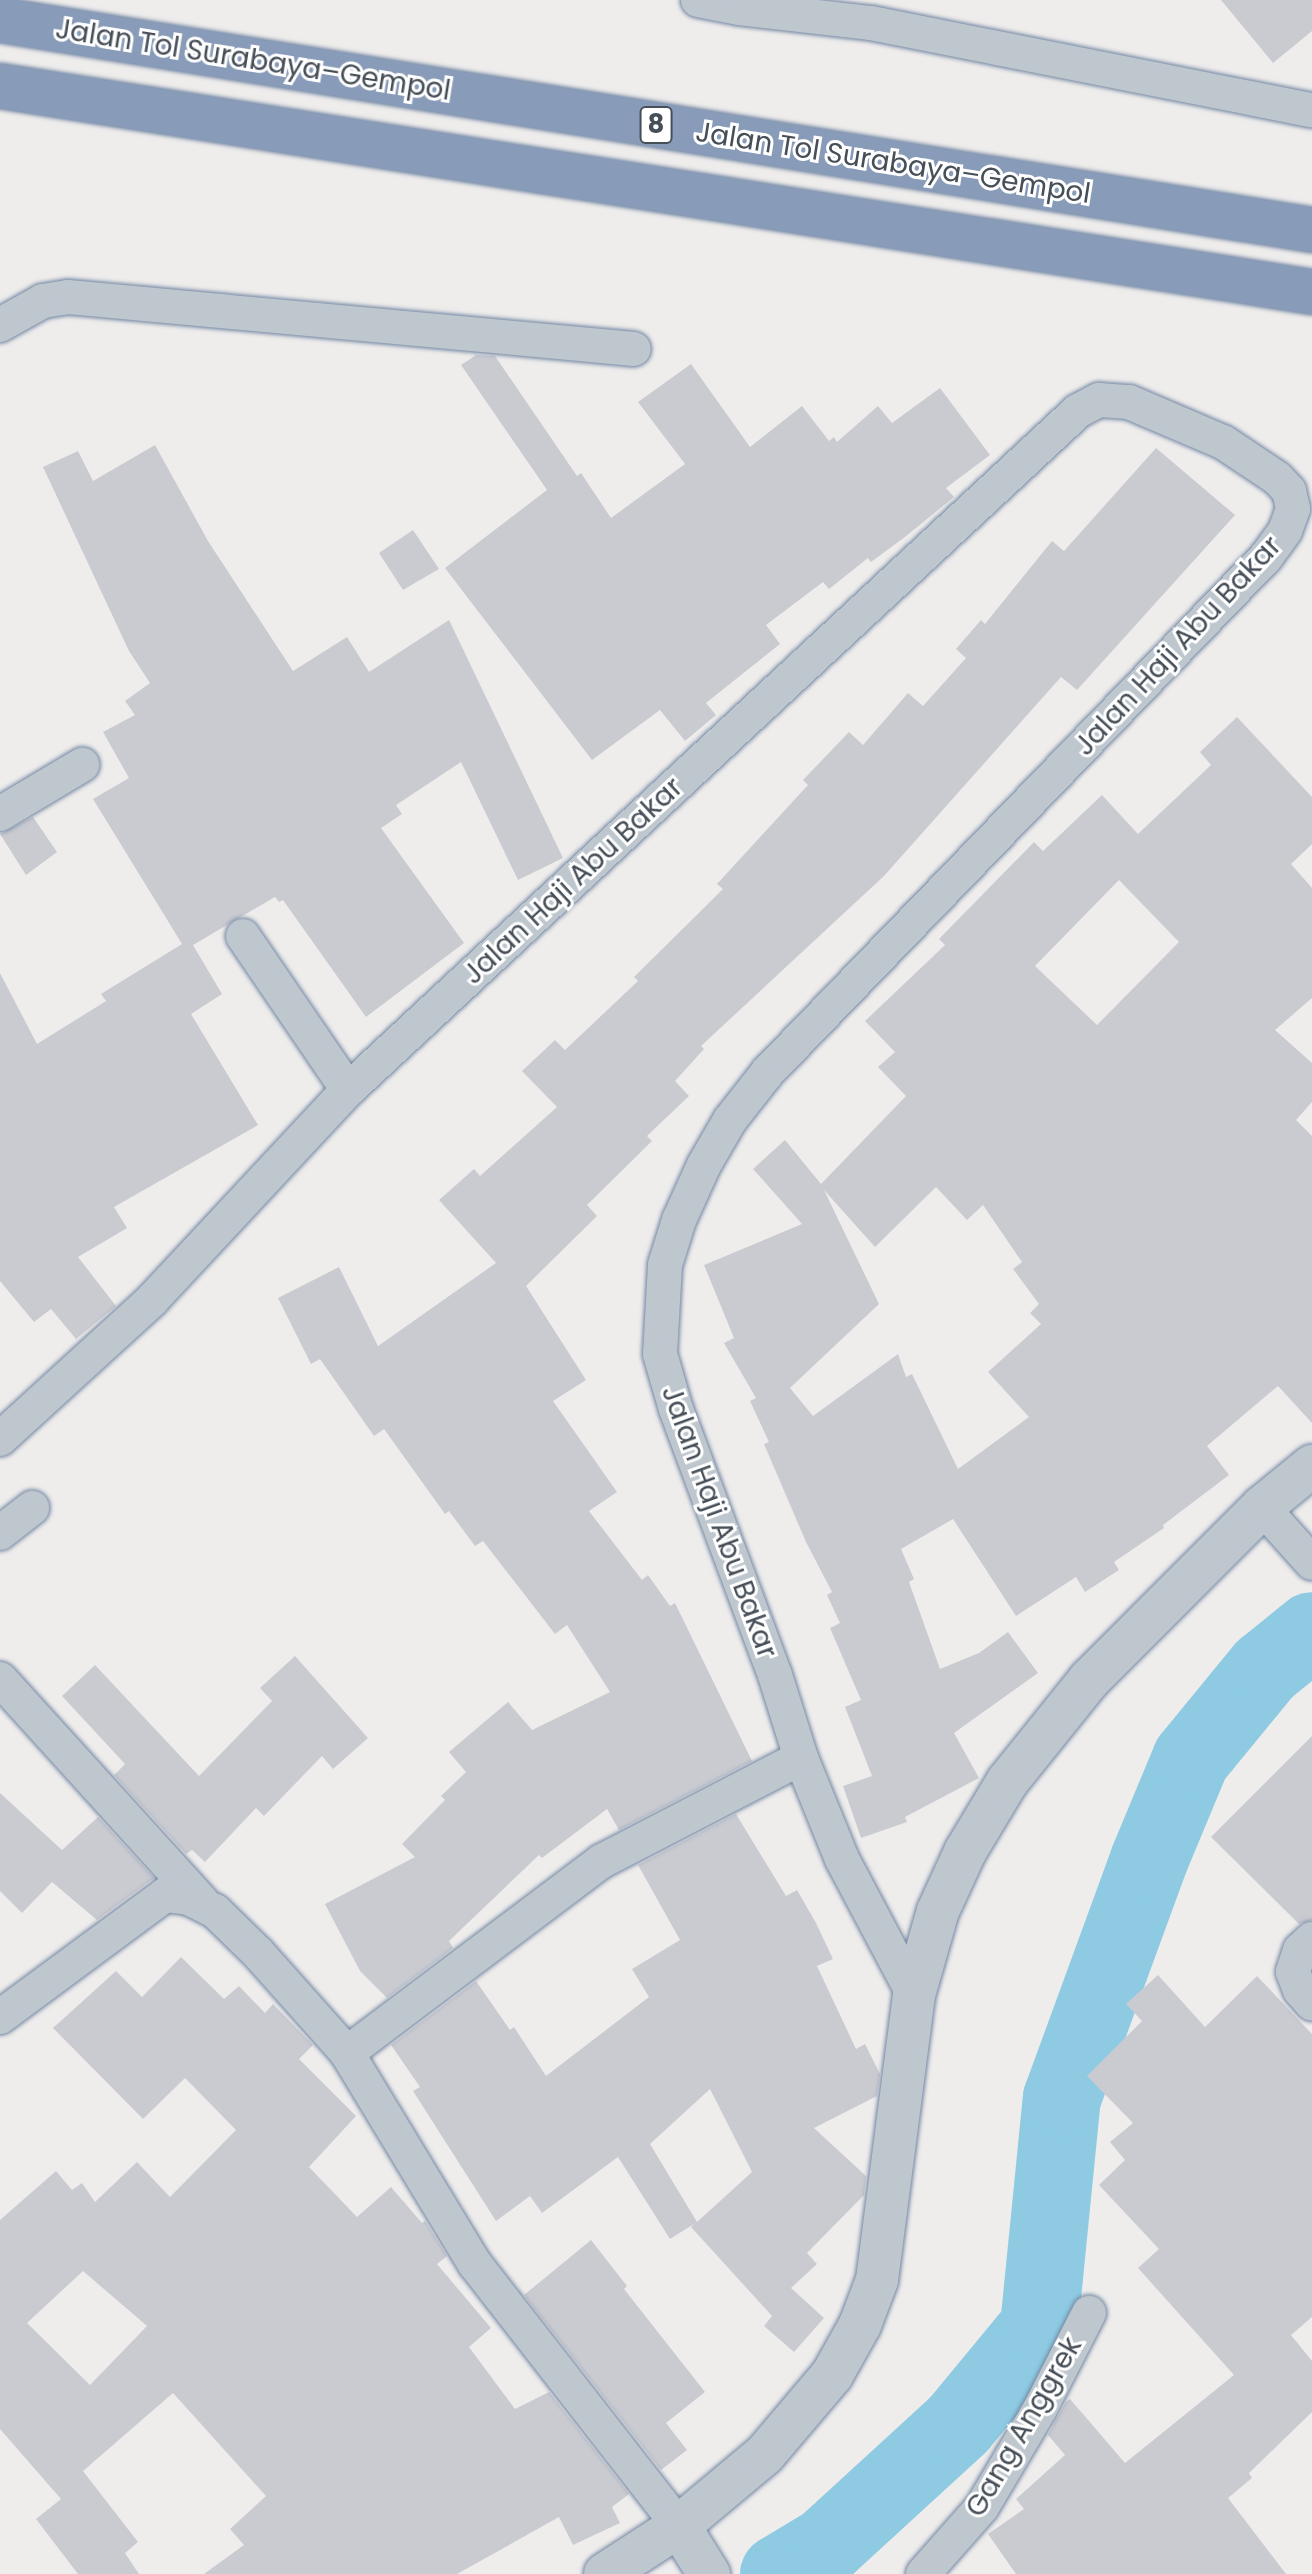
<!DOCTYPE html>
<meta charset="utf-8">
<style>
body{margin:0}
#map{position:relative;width:1312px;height:2574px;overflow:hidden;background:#efedec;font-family:Poppins,sans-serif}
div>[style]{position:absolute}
.river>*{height:78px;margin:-39px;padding:0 39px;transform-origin:39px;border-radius:39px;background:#8ecbe3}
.building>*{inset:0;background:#cacbd1}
.roads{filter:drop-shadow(0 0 2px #7387a3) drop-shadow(0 0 2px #7387a3)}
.minor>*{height:34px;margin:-17px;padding:0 17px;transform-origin:17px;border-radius:17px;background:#bec6ce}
.tertiary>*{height:42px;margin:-21px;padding:0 21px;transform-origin:21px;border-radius:21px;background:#bec6ce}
.motorway>*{height:44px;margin:-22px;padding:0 22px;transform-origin:22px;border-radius:22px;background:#889bb8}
span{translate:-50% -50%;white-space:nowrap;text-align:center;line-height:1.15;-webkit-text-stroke:6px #fff;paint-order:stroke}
.shield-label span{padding:2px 6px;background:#fff;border:2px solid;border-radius:6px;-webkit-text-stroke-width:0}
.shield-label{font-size:26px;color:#464e58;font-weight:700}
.street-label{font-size:28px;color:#464e58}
</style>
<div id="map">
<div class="river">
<i style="left:779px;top:2574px;width:56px;rotate:-31.1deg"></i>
<i style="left:827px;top:2545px;width:178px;rotate:-42.5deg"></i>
<i style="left:958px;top:2425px;width:127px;rotate:-50.4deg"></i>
<i style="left:1039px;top:2327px;width:230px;rotate:-84.3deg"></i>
<i style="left:1062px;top:2098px;width:253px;rotate:-69.9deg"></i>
<i style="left:1149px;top:1860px;width:109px;rotate:-67.4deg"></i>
<i style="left:1191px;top:1759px;width:117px;rotate:-50.6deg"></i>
<i style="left:1265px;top:1669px;width:60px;rotate:-39deg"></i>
</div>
<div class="building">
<i style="clip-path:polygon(1221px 0,1312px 0,1312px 31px,1273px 63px)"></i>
<i style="clip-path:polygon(476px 355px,495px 356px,577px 476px,581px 473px,611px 518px,685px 464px,638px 402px,691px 364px,750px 447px,802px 406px,829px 441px,834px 437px,837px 442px,878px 406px,892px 423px,940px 388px,990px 455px,946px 488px,954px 497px,905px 537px,871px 562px,868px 558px,829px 589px,823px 582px,766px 625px,780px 644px,706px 703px,716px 715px,685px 741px,660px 710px,592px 760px,445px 568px,547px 490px,461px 365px)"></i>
<i style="clip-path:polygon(155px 445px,208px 541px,293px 671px,347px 637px,369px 672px,449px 620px,563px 858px,518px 880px,461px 762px,396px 805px,402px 814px,381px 828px,464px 943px,366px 1017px,283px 900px,279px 902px,275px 897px,193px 945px,222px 994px,191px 1014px,258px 1125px,114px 1207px,127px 1228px,78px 1257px,116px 1306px,76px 1339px,51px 1309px,34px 1322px,0 1281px,0 973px,37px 1044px,106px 1001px,101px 994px,182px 944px,93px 799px,129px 778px,103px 732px,135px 715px,125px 701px,150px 683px,129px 651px,43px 467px,78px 451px,93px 481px)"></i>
<i style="clip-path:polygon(1156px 448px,1235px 515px,1077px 690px,1061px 677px,884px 876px,701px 1046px,704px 1049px,675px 1081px,689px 1096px,647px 1136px,652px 1141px,587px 1205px,597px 1216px,526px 1286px,586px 1380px,553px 1401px,617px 1492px,589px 1511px,642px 1580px,648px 1575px,670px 1606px,675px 1603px,752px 1761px,619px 1830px,607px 1809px,542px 1858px,539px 1855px,449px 1941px,453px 1948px,387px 1998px,360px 1971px,325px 1904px,415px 1857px,402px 1844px,445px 1800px,441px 1796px,466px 1772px,449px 1752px,508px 1702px,532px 1730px,610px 1692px,567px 1625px,555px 1634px,483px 1541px,475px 1546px,449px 1511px,445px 1514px,384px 1429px,374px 1436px,320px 1359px,311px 1364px,278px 1298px,339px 1267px,378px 1346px,496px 1263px,439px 1200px,474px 1169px,480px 1176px,557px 1107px,522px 1071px,555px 1040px,565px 1050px,638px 981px,634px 977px,723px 889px,717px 884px,808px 785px,803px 780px,849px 732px,863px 745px,908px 693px,923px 706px,966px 658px,956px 649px,981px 620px,985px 624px,1052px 541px,1064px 551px)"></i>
<i style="clip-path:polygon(413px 530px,439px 569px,403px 590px,379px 553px)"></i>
<i style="clip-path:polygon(evenodd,1237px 717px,1312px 797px,1312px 844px,1291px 864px,1312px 888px,1312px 998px,1275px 1030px,1312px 1063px,1312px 1102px,1296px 1120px,1312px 1136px,1312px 1423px,1278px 1386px,1207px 1446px,1229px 1475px,1163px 1525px,1164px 1528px,1114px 1562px,1119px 1570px,1085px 1592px,1076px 1577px,1016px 1616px,953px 1519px,901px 1549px,914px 1579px,909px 1582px,940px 1669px,979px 1653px,1008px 1632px,1038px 1673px,954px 1733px,979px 1778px,905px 1817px,907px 1822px,861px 1838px,843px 1786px,872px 1776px,845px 1707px,861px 1700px,830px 1628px,840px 1623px,827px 1595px,832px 1592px,806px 1542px,764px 1444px,769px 1442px,750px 1401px,756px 1398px,724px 1343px,734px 1338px,704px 1265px,802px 1224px,753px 1169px,785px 1140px,821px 1184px,906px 1096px,878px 1067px,895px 1052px,865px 1021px,945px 945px,939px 939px,1034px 842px,1043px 851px,1102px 795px,1138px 834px,1211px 765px,1200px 752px,1237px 717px,1119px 880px,1179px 942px,1097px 1025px,1035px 966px,1119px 880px,1237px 717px,936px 1187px,967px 1220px,983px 1205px,1022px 1262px,1013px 1269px,1039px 1304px,1030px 1313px,1041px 1324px,988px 1372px,1029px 1417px,958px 1469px,912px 1374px,906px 1377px,898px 1354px,813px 1416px,790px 1388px,879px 1304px,824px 1190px,875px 1247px,936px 1187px)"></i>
<i style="clip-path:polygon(33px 817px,57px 852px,26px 875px,0 834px)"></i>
<i style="clip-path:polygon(295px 1656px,368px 1738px,333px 1769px,322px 1756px,264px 1816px,256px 1808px,205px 1862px,192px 1850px,186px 1854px,114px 1775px,125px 1764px,62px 1696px,95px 1665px,199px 1776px,272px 1701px,260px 1688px)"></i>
<i style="clip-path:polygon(1312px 1736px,1312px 1920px,1299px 1924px,1211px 1837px)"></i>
<i style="clip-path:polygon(0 1793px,62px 1850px,98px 1817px,154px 1878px,97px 1920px,52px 1882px,22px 1913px,0 1891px)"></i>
<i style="clip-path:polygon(evenodd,736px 1814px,786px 1896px,797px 1890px,816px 1923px,833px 1959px,817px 1966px,856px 2049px,865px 2044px,880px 2074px,877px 2096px,814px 2128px,866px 2176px,864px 2195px,807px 2253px,817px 2264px,791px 2288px,824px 2318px,794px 2352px,764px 2326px,772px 2316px,691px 2227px,694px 2224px,670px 2239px,618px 2157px,542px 2213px,530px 2196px,496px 2221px,413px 2091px,420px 2087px,391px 2045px,476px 1981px,510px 2030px,514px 2027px,546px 2076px,649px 1997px,632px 1969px,680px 1940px,638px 1865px,736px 1814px,710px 2089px,752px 2172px,697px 2222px,650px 2144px,710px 2089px)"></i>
<i style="clip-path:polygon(evenodd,181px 1957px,224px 1999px,239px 1986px,265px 2013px,273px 2004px,313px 2045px,299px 2059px,356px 2116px,309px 2167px,357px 2217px,391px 2187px,422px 2223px,425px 2221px,447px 2256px,437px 2264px,491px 2328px,469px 2347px,515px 2409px,549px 2392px,629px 2494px,612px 2507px,620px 2523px,573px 2545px,559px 2517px,457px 2574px,204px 2574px,244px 2545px,230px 2529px,266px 2496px,173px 2393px,83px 2471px,138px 2542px,125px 2553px,139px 2574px,78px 2574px,36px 2519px,61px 2499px,0 2429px,0 2220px,56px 2171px,72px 2190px,82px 2183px,95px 2202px,137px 2162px,170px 2197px,236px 2130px,185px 2078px,143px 2119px,53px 2028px,116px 1971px,142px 1997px,181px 1957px,83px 2271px,147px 2326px,90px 2385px,27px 2323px,83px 2271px)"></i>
<i style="clip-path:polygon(1158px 1975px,1205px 2027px,1257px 1976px,1312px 2034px,1312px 2317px,1291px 2335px,1312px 2361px,1312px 2412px,1249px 2473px,1252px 2478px,1228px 2498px,1286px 2574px,1016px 2574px,988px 2534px,1024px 2509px,1016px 2499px,1065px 2455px,1048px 2435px,1066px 2402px,1070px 2399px,1125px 2463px,1234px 2375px,1138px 2268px,1159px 2249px,1099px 2185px,1125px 2160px,1110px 2142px,1133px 2123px,1087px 2076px,1142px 2021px,1126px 2004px)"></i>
<i style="clip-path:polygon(591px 2240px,627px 2286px,624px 2289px,705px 2392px,666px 2423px,687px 2450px,661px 2470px,524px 2295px)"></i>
</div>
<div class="roads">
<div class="minor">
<i style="left:698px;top:0;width:42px;rotate:11deg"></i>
<i style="left:739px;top:8px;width:133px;rotate:6.5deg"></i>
<i style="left:871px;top:23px;width:449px;rotate:11.2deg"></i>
<i style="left:0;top:325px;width:49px;rotate:-29.2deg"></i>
<i style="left:43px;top:301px;width:25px;rotate:-9deg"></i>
<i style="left:68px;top:297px;width:568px;rotate:5.25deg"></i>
<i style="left:0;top:814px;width:96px;rotate:-30.9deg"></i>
<i style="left:243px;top:936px;width:186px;rotate:55.7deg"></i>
<i style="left:0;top:1439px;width:206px;rotate:-42.4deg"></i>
<i style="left:152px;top:1300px;width:287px;rotate:-47deg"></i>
<i style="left:348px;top:1090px;width:997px;rotate:-42.93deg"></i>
<i style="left:1078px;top:411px;width:24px;rotate:-28deg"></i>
<i style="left:1099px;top:400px;width:30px;rotate:4deg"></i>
<i style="left:1129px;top:402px;width:102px;rotate:23.1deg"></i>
<i style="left:1223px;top:442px;width:65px;rotate:33.7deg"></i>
<i style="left:1277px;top:478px;width:18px;rotate:47deg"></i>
<i style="left:1289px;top:491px;width:18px;rotate:77deg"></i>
<i style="left:1293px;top:509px;width:23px;rotate:110deg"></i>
<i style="left:1285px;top:531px;width:32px;rotate:126deg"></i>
<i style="left:1266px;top:557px;width:718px;rotate:134.04deg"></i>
<i style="left:767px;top:1073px;width:60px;rotate:128.2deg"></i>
<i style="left:730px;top:1120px;width:52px;rotate:120deg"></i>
<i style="left:704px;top:1165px;width:60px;rotate:114.4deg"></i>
<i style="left:679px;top:1220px;width:47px;rotate:107.3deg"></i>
<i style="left:665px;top:1265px;width:89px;rotate:93.2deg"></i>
<i style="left:660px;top:1354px;width:57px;rotate:73.8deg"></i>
<i style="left:676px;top:1409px;width:284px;rotate:69.6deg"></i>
<i style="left:775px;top:1675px;width:87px;rotate:72.6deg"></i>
<i style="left:801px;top:1758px;width:109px;rotate:67.9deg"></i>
<i style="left:842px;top:1859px;width:154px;rotate:62.1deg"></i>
<i style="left:1262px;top:1507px;width:75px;rotate:48.2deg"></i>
<i style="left:0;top:1533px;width:41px;rotate:-38deg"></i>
<i style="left:0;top:1679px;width:301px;rotate:47.8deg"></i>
<i style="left:1312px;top:1939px;width:16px;rotate:137deg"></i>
<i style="left:1300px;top:1950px;width:23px;rotate:108deg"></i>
<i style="left:1293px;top:1972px;width:19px;rotate:69deg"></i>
<i style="left:1300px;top:1990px;width:18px;rotate:49deg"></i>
<i style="left:0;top:2017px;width:205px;rotate:-36.5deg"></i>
<i style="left:165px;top:1895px;width:24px;rotate:7deg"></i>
<i style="left:189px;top:1898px;width:29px;rotate:27deg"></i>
<i style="left:215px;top:1911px;width:60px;rotate:44.3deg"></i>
<i style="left:258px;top:1953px;width:134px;rotate:48.3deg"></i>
<i style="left:347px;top:2053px;width:247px;rotate:58.8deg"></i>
<i style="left:475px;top:2264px;width:332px;rotate:52.1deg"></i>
<i style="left:347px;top:2053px;width:319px;rotate:-37deg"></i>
<i style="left:602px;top:1861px;width:224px;rotate:-27.4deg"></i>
<i style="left:923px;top:2574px;width:89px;rotate:-48.6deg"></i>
<i style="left:982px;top:2507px;width:114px;rotate:-59.4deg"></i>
<i style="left:1040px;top:2409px;width:108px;rotate:-63deg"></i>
</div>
<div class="tertiary">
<i style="left:679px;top:2526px;width:57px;rotate:58deg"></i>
<i style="left:605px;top:2574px;width:88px;rotate:-33deg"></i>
<i style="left:679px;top:2526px;width:112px;rotate:-39.9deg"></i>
<i style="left:765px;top:2454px;width:104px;rotate:-49.7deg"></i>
<i style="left:832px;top:2375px;width:57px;rotate:-60.8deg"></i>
<i style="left:860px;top:2325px;width:48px;rotate:-69.3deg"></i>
<i style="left:877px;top:2280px;width:287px;rotate:-82.6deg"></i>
<i style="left:914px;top:1995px;width:87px;rotate:-74.1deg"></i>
<i style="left:938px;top:1911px;width:65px;rotate:-65.4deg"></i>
<i style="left:965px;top:1852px;width:82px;rotate:-59deg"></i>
<i style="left:1007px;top:1782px;width:131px;rotate:-51.2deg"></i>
<i style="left:1089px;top:1680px;width:245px;rotate:-45deg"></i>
<i style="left:1262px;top:1507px;width:65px;rotate:-39.4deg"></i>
</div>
<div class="motorway">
<i style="left:0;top:20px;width:1329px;rotate:9.09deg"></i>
<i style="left:0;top:86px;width:1328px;rotate:8.92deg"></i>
</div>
</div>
<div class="shield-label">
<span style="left:656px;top:125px">8</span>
</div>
<div class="street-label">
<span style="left:253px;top:60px;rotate:9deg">Jalan Tol Surabaya–Gempol</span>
<span style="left:893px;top:163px;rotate:9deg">Jalan Tol Surabaya–Gempol</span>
<span style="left:1178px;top:646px;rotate:-47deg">Jalan Haji Abu Bakar</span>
<span style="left:573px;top:881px;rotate:-43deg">Jalan Haji Abu Bakar</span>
<span style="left:719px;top:1522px;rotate:70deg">Jalan Haji Abu Bakar</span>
<span style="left:1024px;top:2427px;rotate:-60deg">Gang Anggrek</span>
</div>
</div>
